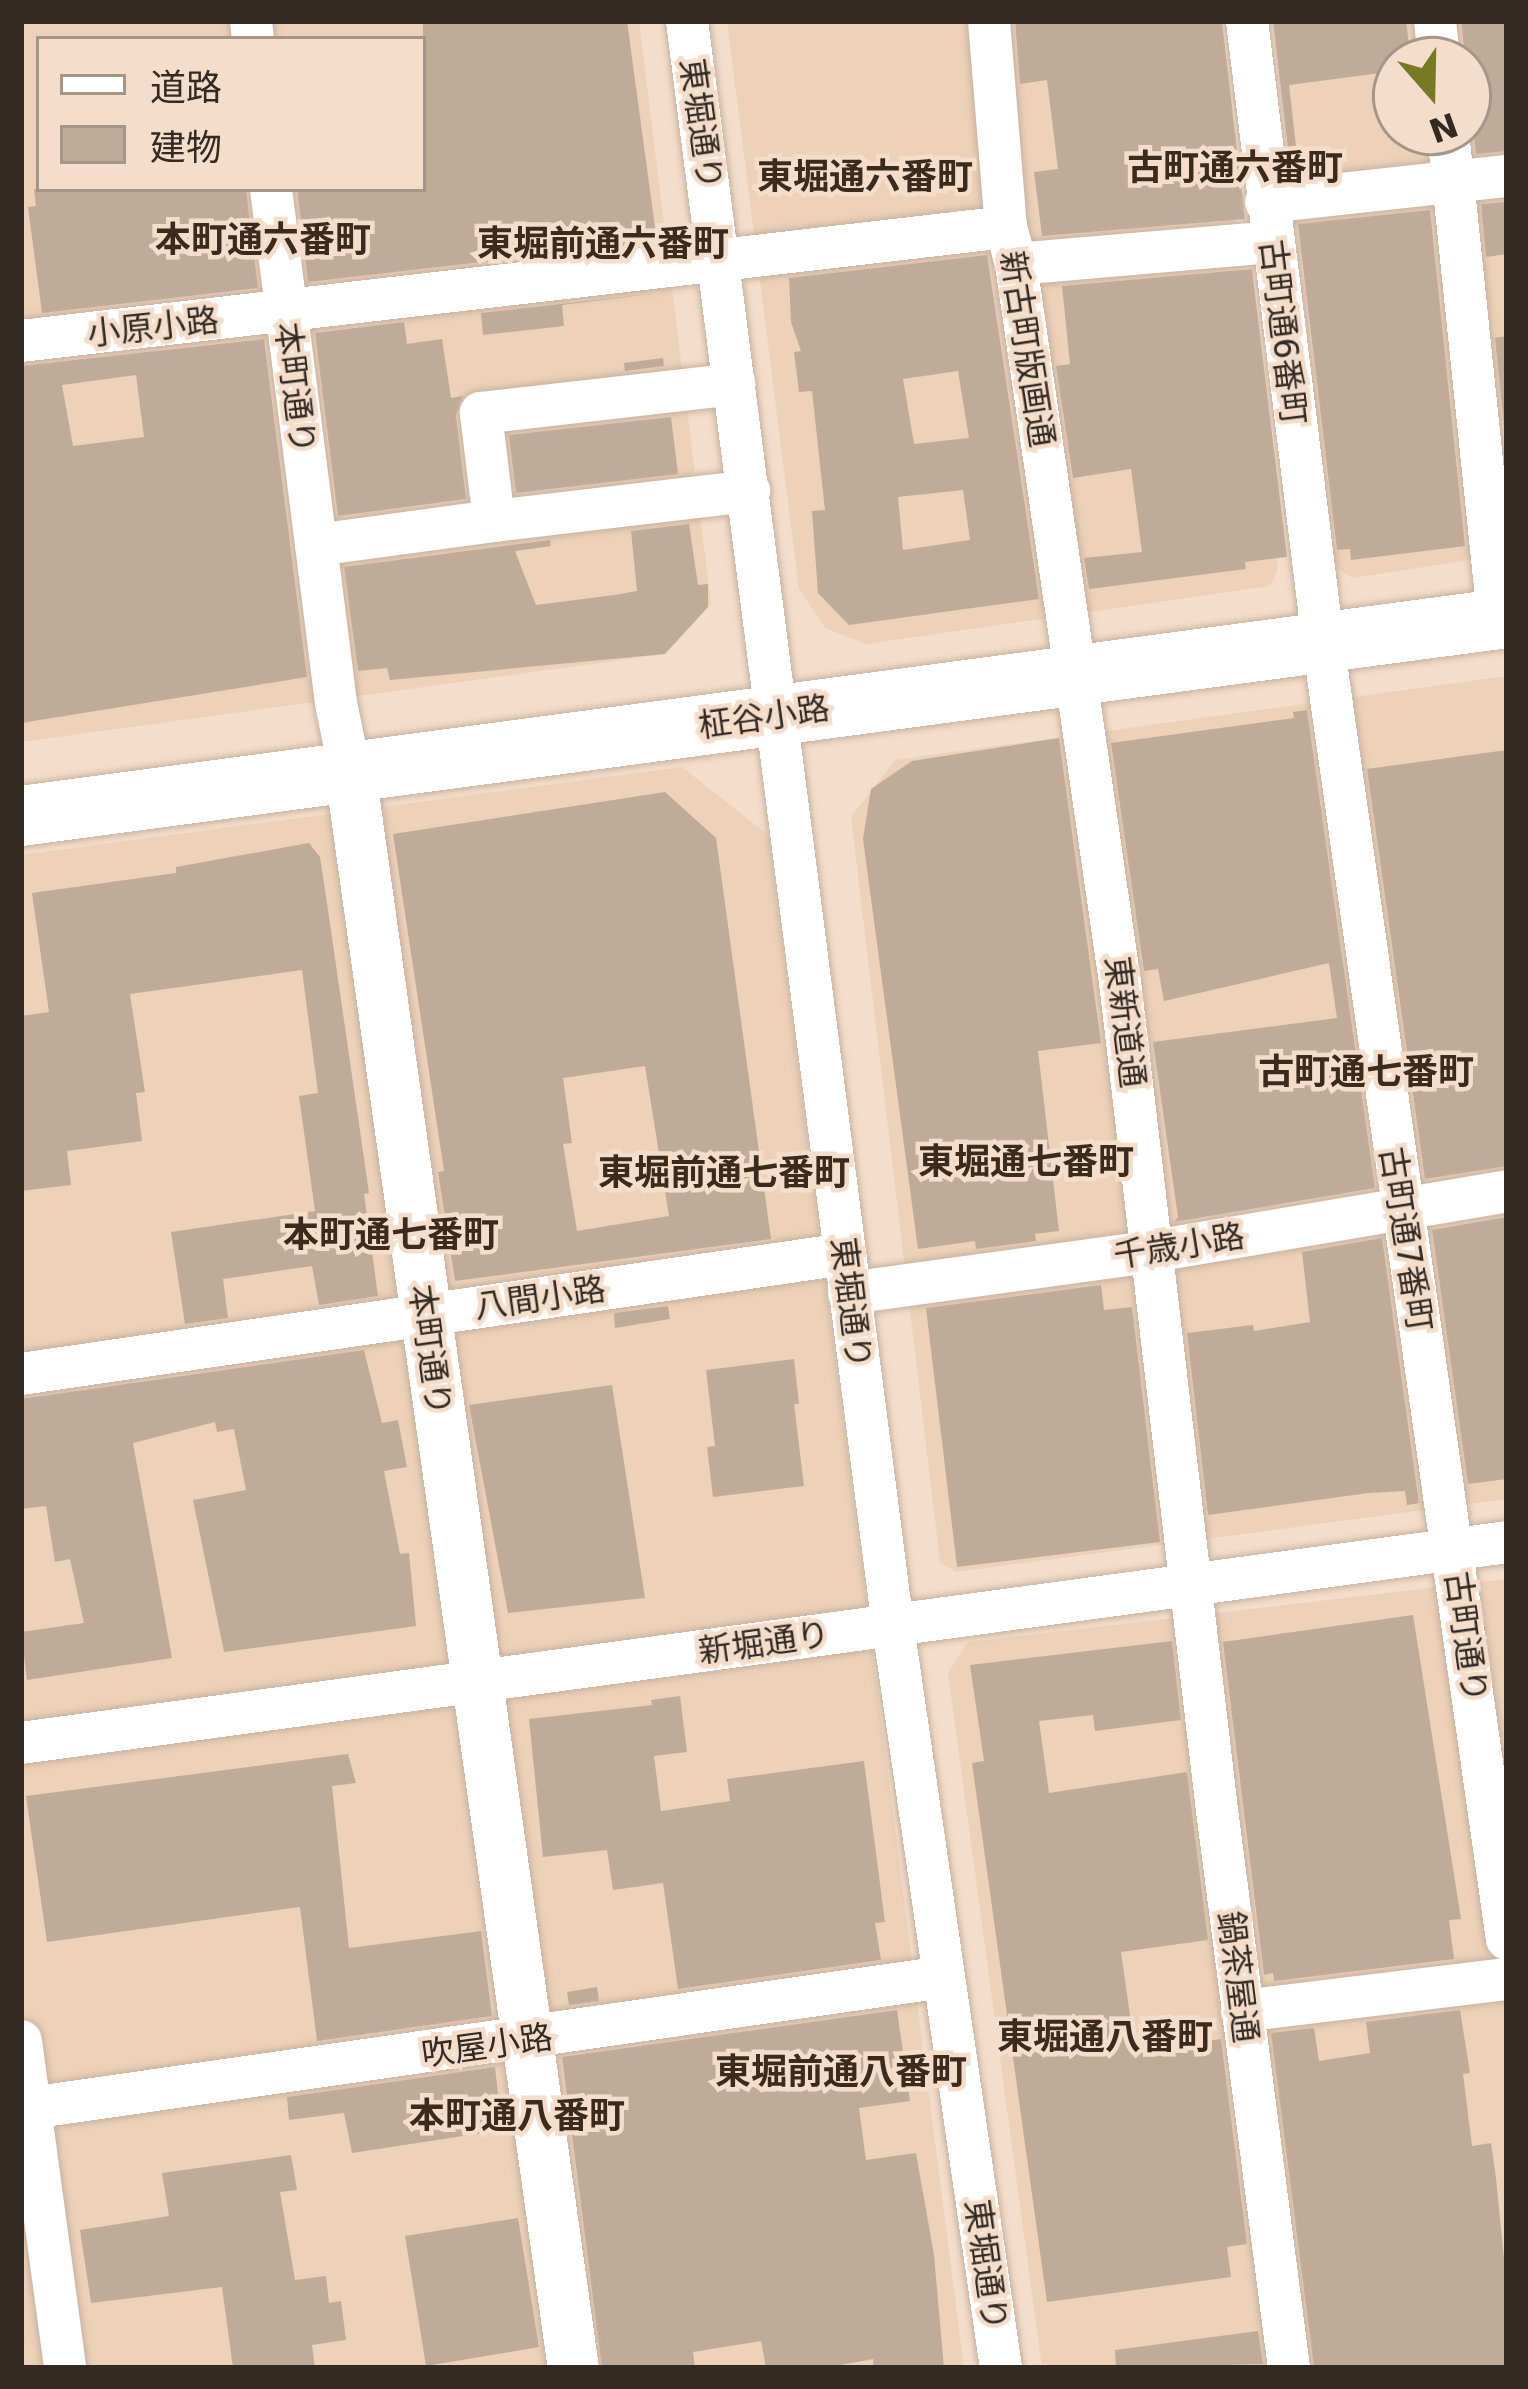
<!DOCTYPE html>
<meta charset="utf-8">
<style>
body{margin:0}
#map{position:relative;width:1528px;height:2389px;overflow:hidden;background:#f4decb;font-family:"DejaVu Sans","Noto Sans JP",sans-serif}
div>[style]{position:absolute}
.built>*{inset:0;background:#edd1b9}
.building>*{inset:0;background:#c0ab99}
.roads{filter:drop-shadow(0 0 3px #c7b19f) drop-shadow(0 0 3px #c7b19f)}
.minor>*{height:42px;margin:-21px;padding:0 21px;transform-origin:21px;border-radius:21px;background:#fff}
.major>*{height:51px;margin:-25.5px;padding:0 25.5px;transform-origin:25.5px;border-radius:25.5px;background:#fff}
.highway>*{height:60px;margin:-30px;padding:0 30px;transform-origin:30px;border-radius:30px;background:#fff}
span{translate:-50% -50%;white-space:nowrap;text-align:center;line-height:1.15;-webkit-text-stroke:9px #f4decb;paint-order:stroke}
.street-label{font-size:33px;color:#322a23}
.neighbourhood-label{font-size:36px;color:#3c2b1c;font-weight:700}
.frame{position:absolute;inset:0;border:24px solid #322a23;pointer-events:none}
.legend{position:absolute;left:36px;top:36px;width:390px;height:156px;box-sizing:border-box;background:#f4decb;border:3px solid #a69688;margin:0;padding:15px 21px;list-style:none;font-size:36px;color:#322a23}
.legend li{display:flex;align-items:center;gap:24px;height:60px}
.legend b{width:60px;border:3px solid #a69688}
.north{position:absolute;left:1372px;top:36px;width:120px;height:120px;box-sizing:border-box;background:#f4decb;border:3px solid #a69688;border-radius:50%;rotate:160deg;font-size:33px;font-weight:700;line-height:48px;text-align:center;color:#322a23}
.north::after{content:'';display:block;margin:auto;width:42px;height:54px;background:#787a23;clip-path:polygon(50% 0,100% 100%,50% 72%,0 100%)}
</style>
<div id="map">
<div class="built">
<i style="clip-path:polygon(evenodd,21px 21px,639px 21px,711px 604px,665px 654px,21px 742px,21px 21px,39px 39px,423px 39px,423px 189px,39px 189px,39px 39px)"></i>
<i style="clip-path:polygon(727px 21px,1211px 21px,1278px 569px,1270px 586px,866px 644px,825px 628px,799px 589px)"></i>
<i style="clip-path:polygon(evenodd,1272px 21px,1507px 21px,1507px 554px,1353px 578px,1334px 566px,1272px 21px,1396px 60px,1468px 60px,1468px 132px,1396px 132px,1396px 60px)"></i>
<i style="clip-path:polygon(1507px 676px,1507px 1499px,956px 1572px,940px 1562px,851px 817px,895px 760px)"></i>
<i style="clip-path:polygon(682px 767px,768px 835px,964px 2368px,21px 2368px,21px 855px)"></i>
<i style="clip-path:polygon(1507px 1579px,1507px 2368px,1042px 2368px,948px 1673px,968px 1642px)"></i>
</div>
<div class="building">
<i style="clip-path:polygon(423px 21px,627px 21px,657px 242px,308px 282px,297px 189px,423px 189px)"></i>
<i style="clip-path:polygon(1015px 21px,1222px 21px,1245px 219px,1042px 236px,1034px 172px,1058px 169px,1047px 80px,1020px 84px)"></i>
<i style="clip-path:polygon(1273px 21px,1406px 21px,1411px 60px,1396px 60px,1396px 71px,1289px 85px,1299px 173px,1291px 174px)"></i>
<i style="clip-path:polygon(1461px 21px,1507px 21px,1507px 151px,1476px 154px)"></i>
<i style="clip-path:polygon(34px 189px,246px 189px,258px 288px,42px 313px,28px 207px,36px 206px)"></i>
<i style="clip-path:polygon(1507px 202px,1507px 254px,1486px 257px,1481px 204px)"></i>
<i style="clip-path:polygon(1430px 210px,1465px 546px,1351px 560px,1350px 549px,1337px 550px,1298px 224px)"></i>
<i style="clip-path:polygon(evenodd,987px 255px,1039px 599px,849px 625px,818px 593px,812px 511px,825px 510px,812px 391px,799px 392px,794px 352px,801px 351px,791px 322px,789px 278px,987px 255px,958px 371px,969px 438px,914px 444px,903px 379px,958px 371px,987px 255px,963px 490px,970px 540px,903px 550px,898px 497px,963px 490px)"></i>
<i style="clip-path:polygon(1252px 269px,1287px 557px,1245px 562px,1246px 569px,1089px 589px,1084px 558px,1142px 552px,1131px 469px,1073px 478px,1056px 366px,1070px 364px,1062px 286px)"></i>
<i style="clip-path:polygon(657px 293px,562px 305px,564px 326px,483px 335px,481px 313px)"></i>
<i style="clip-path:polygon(404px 322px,407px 344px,442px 339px,451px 398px,463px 396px,456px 416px,466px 499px,338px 516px,315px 333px)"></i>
<i style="clip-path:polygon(1507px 336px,1507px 457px,1495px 338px)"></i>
<i style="clip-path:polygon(evenodd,264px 339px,307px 677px,21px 723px,21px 366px,264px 339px,136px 375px,144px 437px,73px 446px,62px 385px,136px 375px)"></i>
<i style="clip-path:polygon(663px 358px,664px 366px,625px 371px,624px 363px)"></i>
<i style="clip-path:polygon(671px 417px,678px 474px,516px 493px,509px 435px)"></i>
<i style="clip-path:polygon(689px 524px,698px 585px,708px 584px,708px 607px,665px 654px,390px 680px,387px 668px,358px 671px,344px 567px,550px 540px,551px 546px,515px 551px,536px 605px,615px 595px,637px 591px,631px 531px)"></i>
<i style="clip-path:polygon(1307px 710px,1375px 1188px,1174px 1222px,1178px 1217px,1153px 1042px,1337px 1018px,1329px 963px,1164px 1001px,1158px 969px,1144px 971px,1111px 743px,1294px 718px,1293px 712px)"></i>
<i style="clip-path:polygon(1059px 738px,1101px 1043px,1038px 1051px,1059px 1231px,1035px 1234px,1036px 1241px,976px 1249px,975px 1241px,918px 1249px,863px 839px,871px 789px,912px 761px)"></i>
<i style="clip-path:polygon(1507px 750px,1507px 1166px,1425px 1179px,1367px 769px)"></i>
<i style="clip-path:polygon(evenodd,665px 792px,716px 838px,771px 1239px,455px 1281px,438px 1172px,444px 1171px,393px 834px,665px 792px,645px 1066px,669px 1216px,577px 1231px,563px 1144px,572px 1143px,563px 1078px,645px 1066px)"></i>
<i style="clip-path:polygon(309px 843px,320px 857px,327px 903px,369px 1193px,364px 1194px,378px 1296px,319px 1305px,312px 1266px,223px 1279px,228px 1318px,185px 1324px,171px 1232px,315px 1211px,299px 1096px,318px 1093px,302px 970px,130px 994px,145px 1092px,136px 1093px,142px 1141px,67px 1151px,71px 1185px,21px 1191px,21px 1016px,49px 1012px,32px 893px,176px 873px,176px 867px)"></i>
<i style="clip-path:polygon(1507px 1217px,1507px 1479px,1468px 1484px,1432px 1230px)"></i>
<i style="clip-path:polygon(1382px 1238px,1419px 1503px,1407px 1505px,1405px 1491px,1368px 1493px,1208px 1515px,1187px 1333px,1253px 1325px,1254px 1331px,1310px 1322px,1302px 1252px)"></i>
<i style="clip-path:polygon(1101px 1285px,1104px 1310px,1132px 1307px,1160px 1542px,957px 1567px,926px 1308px)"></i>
<i style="clip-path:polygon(668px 1306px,670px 1319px,615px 1328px,614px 1313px)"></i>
<i style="clip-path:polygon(364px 1350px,382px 1423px,398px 1420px,407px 1467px,384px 1471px,400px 1554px,409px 1553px,416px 1626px,224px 1652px,193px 1500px,246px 1490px,234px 1429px,217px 1432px,215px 1422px,133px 1443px,172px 1658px,27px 1680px,21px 1632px,84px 1623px,70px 1559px,55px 1562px,46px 1506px,21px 1509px,21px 1399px)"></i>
<i style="clip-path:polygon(794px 1359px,799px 1404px,794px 1404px,804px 1486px,713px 1497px,707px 1447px,715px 1446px,706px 1370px)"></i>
<i style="clip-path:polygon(612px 1385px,645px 1598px,508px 1613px,469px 1405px)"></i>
<i style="clip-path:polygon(1413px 1615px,1461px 1919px,1449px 1920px,1454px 1959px,1274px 1981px,1273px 1973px,1264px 1975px,1223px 1642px)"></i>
<i style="clip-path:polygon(1172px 1641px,1181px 1720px,1095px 1731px,1093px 1715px,1039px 1721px,1049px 1793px,1187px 1772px,1208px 1940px,1121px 1952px,1135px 2050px,1221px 2039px,1247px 2244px,1227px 2247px,1231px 2277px,1047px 2302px,972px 1763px,984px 1761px,970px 1665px)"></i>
<i style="clip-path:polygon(680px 1696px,687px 1752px,654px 1756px,661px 1811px,730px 1801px,727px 1779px,864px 1761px,885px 1922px,875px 1923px,881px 1960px,678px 1989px,663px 1883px,613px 1890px,607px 1850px,543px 1857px,529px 1719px,652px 1705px,651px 1700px)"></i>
<i style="clip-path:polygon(348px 1754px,356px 1783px,332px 1786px,349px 1948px,481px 1931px,492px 2016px,317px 2041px,300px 1907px,47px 1942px,26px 1796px)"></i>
<i style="clip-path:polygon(597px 1987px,599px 2001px,569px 2005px,567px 1992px)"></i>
<i style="clip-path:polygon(897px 2010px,910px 2101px,859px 2108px,866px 2160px,916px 2153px,934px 2255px,944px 2368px,874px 2368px,873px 2359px,824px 2368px,766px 2368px,761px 2341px,693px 2352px,695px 2368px,602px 2368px,562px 2057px)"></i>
<i style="clip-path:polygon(1460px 2010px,1470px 2073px,1463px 2074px,1472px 2146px,1491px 2143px,1496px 2178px,1507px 2289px,1507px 2368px,1314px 2368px,1271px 2033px,1314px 2028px,1319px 2061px,1370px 2053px,1366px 2022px)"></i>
<i style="clip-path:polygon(495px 2067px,502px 2130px,352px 2153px,344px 2113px,289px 2120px,287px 2097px)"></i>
<i style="clip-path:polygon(291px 2155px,297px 2190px,280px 2192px,295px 2280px,326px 2276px,329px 2303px,341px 2301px,346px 2340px,312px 2345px,315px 2368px,233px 2368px,222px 2287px,91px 2303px,80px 2230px,169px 2216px,162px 2173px)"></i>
<i style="clip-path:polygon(518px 2218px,539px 2347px,426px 2366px,405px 2236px)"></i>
<i style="clip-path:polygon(1258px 2331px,1263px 2364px,1116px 2368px,1115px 2350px)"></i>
</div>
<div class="roads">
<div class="minor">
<i style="left:251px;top:21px;width:18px;rotate:84deg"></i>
<i style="left:687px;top:21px;width:1618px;rotate:82.69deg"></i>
<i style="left:893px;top:1626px;width:750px;rotate:81.72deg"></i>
<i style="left:989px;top:21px;width:207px;rotate:85.3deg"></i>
<i style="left:1006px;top:227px;width:38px;rotate:75deg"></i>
<i style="left:1016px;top:264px;width:725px;rotate:81.76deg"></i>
<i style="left:1120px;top:982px;width:834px;rotate:83.32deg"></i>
<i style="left:1217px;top:1810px;width:563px;rotate:82.65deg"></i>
<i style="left:1247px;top:21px;width:626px;rotate:83.02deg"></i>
<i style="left:1323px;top:642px;width:1310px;rotate:81.93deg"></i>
<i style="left:1435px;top:21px;width:39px;rotate:84deg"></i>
<i style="left:1448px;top:132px;width:490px;rotate:84.1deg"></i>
<i style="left:271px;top:189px;width:518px;rotate:82.79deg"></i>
<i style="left:336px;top:703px;width:70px;rotate:78.5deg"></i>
<i style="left:1266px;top:202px;width:242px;rotate:-6.2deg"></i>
<i style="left:1016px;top:264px;width:256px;rotate:-4.9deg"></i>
<i style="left:21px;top:341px;width:992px;rotate:-6.6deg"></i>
<i style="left:494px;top:521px;width:257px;rotate:-6.7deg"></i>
<i style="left:316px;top:545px;width:180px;rotate:-7.7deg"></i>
<i style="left:494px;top:521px;width:109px;rotate:-96.9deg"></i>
<i style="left:481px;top:413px;width:255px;rotate:-6.5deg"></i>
<i style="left:849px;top:1293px;width:308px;rotate:-7.8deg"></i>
<i style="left:1154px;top:1251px;width:358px;rotate:-9.6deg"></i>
<i style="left:21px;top:1374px;width:833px;rotate:-8.29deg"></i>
<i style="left:21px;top:1743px;width:1500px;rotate:-7.7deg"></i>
<i style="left:1242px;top:2011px;width:267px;rotate:-6.9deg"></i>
<i style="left:21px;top:2041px;width:330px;rotate:82.3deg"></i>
<i style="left:30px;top:2108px;width:923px;rotate:-8.16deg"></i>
</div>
<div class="major">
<i style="left:350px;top:772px;width:1612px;rotate:82.05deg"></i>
</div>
<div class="highway">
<i style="left:21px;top:816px;width:1499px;rotate:-7.59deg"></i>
</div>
</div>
<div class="street-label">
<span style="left:701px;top:124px;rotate:82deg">東堀通り</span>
<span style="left:153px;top:327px;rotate:-6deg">小原小路</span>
<span style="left:1283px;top:332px;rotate:83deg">古町通6番町</span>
<span style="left:1027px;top:349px;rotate:81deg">新古町版画通</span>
<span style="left:295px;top:388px;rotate:83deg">本町通り</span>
<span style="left:764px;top:717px;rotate:-8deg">柾谷小路</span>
<span style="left:1125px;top:1022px;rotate:83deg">東新道通</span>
<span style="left:1406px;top:1239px;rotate:81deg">古町通7番町</span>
<span style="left:1179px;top:1246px;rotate:-9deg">千歳小路</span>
<span style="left:540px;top:1298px;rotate:-8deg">八間小路</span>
<span style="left:851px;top:1303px;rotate:83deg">東堀通り</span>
<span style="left:430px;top:1350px;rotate:82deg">本町通り</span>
<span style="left:1466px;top:1637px;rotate:82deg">古町通り</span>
<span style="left:764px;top:1643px;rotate:-8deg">新堀通り</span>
<span style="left:1238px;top:1977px;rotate:83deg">鍋茶屋通</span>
<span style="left:487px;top:2046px;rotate:-8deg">吹屋小路</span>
<span style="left:986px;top:2265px;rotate:82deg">東堀通り</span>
</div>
<div class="neighbourhood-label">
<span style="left:1235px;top:168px">古町通六番町</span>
<span style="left:865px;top:177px">東堀通六番町</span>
<span style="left:263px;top:240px">本町通六番町</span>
<span style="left:603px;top:244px">東堀前通六番町</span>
<span style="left:1366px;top:1072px">古町通七番町</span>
<span style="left:1026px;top:1162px">東堀通七番町</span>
<span style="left:724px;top:1173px">東堀前通七番町</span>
<span style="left:391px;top:1235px">本町通七番町</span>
<span style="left:1105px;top:2037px">東堀通八番町</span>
<span style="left:841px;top:2072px">東堀前通八番町</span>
<span style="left:517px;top:2116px">本町通八番町</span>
</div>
<div class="frame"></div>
<ul class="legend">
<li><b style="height:15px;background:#fff"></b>道路</li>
<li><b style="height:33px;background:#c0ab99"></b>建物</li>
</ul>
<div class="north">N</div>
</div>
